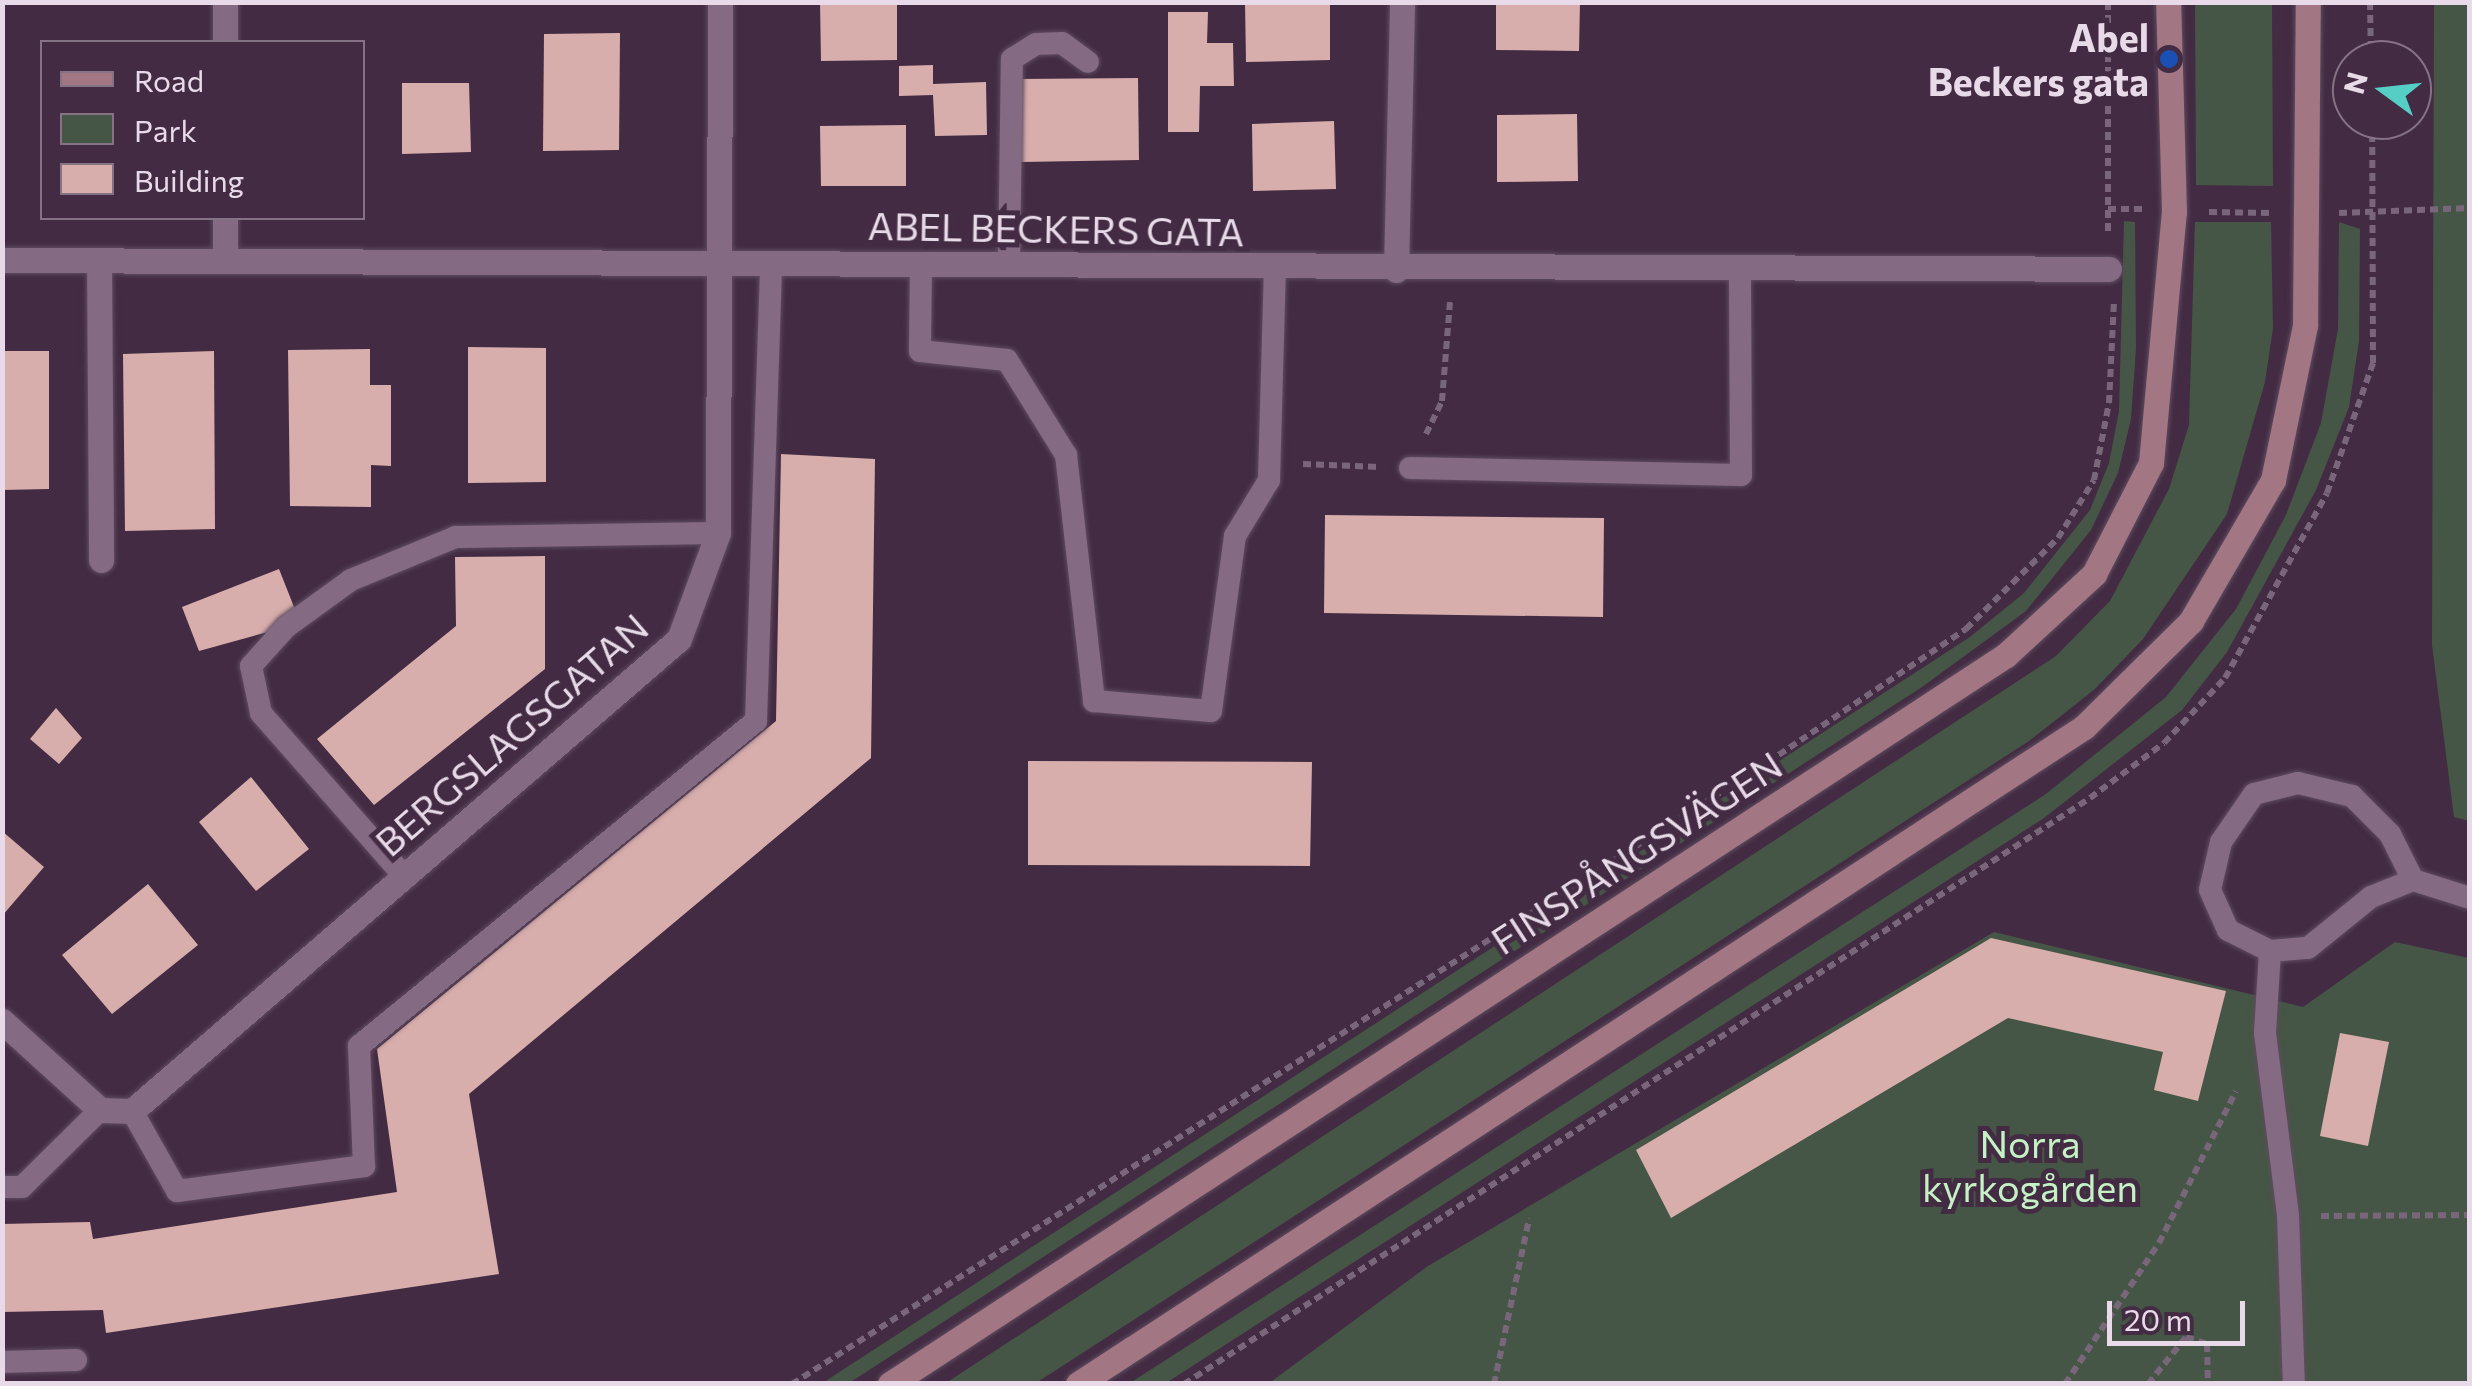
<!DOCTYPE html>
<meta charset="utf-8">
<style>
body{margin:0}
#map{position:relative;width:2472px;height:1386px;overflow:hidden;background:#432c43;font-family:Commissioner,sans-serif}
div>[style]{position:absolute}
.green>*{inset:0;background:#465646}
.building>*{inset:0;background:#d8aeac}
.path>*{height:6px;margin-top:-3px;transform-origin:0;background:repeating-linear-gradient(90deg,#7a667a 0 8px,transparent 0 13px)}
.roads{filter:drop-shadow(0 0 2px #5e4b5e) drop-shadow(0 0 2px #5e4b5e)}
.service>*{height:22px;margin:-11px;padding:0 11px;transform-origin:11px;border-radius:11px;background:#846a83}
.minor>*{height:25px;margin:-12.5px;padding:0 12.5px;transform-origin:12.5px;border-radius:12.5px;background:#846a83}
.secondary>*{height:25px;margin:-12.5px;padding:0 12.5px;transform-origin:12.5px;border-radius:12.5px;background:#a27682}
.dots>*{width:28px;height:28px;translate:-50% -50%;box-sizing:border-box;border:5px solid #432c43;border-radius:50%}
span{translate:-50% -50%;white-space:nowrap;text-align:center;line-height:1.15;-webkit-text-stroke:10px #432c43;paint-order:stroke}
.poi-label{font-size:38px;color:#e8dae8;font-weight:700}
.right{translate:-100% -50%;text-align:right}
.street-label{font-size:38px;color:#e8dae8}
.park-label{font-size:38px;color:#c5f2c4}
.frame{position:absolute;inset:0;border:5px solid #e8dae8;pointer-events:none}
.legend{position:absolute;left:40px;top:40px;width:325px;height:180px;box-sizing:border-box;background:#432c43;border:2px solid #857285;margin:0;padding:12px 18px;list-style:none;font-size:30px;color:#e8dae8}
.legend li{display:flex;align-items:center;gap:20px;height:50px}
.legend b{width:50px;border:2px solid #857285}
.north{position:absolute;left:2332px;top:40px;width:100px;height:100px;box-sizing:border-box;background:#432c43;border:2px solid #857285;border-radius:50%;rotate:285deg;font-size:28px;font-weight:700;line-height:40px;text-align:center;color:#e8dae8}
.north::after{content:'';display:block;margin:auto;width:35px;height:45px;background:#55cec6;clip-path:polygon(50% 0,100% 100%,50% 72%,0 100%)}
.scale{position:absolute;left:2107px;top:1301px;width:138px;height:45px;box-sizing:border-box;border:5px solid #e8dae8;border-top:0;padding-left:12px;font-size:30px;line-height:35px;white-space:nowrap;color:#e8dae8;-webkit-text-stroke:8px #432c43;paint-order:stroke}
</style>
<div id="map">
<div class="green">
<i style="clip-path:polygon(2195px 3px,2272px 3px,2273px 186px,2196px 185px)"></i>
<i style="clip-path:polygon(2434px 3px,2470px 3px,2469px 821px,2454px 817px,2432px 645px)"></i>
<i style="clip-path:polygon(2124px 221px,2135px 222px,2136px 348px,2131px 419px,2118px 473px,2091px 530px,2026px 611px,1922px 687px,849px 1383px,821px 1384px,1970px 637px,2024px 593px,2090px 510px,2109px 463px,2119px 411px)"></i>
<i style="clip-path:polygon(2195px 222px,2271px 222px,2273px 328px,2265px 382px,2227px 514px,2143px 639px,2095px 689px,2029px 741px,1036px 1383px,946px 1383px,2056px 656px,2110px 601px,2169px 489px,2189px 425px)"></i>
<i style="clip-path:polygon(2339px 222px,2360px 229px,2359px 341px,2349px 407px,2316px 490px,2227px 652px,2182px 710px,2044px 818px,1166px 1383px,1130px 1383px,2046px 794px,2166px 697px,2236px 609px,2286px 515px,2321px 423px,2338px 329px)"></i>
<i style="clip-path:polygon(1994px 932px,2303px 1007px,2395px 942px,2469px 958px,2469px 1383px,1268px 1384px,1428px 1266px)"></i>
</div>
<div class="building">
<i style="clip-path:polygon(820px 2px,897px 2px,897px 60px,821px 61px)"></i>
<i style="clip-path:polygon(1245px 2px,1330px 2px,1330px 60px,1246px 62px)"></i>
<i style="clip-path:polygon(1496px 2px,1580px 2px,1579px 51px,1496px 50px)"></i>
<i style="clip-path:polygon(1168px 12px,1208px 12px,1207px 43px,1233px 43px,1234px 86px,1200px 86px,1199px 132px,1168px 132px)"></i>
<i style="clip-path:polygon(620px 33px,619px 150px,543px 151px,544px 34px)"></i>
<i style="clip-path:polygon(933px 65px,933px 84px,986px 82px,987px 135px,935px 136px,933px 95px,899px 96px,899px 66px)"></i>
<i style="clip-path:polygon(1138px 78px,1139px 160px,1021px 162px,1019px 79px)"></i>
<i style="clip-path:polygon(402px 83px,469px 83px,471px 152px,402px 154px)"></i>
<i style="clip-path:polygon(1577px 114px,1578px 181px,1497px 182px,1497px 115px)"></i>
<i style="clip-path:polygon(1334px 121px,1336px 189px,1253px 191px,1252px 124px)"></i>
<i style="clip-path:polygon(906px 125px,906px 186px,821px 186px,820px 126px)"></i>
<i style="clip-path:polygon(468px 347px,546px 348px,546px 482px,468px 483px)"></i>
<i style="clip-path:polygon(370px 349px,370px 385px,391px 385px,391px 466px,371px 465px,371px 507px,290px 506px,288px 350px)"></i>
<i style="clip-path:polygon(2px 351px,49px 351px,49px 489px,2px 490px)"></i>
<i style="clip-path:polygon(214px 351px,215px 529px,125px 531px,123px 354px)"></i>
<i style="clip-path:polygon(781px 454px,875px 459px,871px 758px,469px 1094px,499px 1274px,106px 1333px,103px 1310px,2px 1312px,2px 1224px,90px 1222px,93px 1239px,397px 1192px,377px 1049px,776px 721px)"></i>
<i style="clip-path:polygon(1325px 515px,1604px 518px,1603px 617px,1324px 613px)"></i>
<i style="clip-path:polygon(545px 556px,545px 669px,374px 805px,317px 739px,456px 626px,455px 557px)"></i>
<i style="clip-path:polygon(279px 569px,296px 612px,286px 627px,199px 651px,182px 607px)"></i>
<i style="clip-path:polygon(56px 708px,82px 738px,59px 764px,30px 739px)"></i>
<i style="clip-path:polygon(1028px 761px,1312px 762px,1310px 866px,1028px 865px)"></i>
<i style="clip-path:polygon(251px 777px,309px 849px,256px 891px,199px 822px)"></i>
<i style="clip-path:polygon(2px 831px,44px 867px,2px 916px)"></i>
<i style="clip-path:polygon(148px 884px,198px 945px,112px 1014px,62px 955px)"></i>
<i style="clip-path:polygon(1991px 938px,2226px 991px,2198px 1101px,2154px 1090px,2163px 1052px,2008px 1018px,1671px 1218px,1636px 1150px)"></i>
<i style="clip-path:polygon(2340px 1033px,2389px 1042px,2368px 1146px,2320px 1136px)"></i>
</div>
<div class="path">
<i style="left:2108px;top:2px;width:232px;rotate:90deg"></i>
<i style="left:2370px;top:2px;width:58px;rotate:89deg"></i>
<i style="left:2108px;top:209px;width:34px"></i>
<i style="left:2209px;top:212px;width:63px;rotate:0.9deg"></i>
<i style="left:2339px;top:213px;width:131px;rotate:-2.2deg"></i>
<i style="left:1426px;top:434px;width:37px;rotate:-64deg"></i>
<i style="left:1442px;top:401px;width:100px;rotate:-85.4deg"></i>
<i style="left:1303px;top:464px;width:77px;rotate:2.2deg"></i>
<i style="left:2321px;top:1216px;width:149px;rotate:-0.4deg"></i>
<i style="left:792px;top:1384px;width:1157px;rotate:-32.51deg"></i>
<i style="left:1768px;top:762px;width:239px;rotate:-33.9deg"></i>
<i style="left:1966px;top:629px;width:129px;rotate:-44.7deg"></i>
<i style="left:2058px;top:538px;width:68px;rotate:-58.2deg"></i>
<i style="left:2094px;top:480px;width:78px;rotate:-79deg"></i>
<i style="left:2109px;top:403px;width:102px;rotate:-87.2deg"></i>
<i style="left:1184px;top:1384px;width:1079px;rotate:-32.89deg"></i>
<i style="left:2090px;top:798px;width:92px;rotate:-36.6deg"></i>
<i style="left:2164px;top:743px;width:89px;rotate:-46.8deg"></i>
<i style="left:2225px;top:678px;width:211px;rotate:-61.1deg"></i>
<i style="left:2327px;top:493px;width:138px;rotate:-70.5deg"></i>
<i style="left:2373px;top:363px;width:243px;rotate:-90.2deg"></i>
<i style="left:1494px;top:1384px;width:169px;rotate:-78deg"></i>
<i style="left:2065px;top:1384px;width:169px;rotate:-56.3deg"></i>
<i style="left:2159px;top:1243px;width:170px;rotate:-63.1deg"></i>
<i style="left:2148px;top:1384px;width:60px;rotate:-51deg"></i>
<i style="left:2186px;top:1337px;width:22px;rotate:18deg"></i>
<i style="left:2207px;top:1344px;width:40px;rotate:88.6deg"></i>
</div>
<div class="roads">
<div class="service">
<i style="left:921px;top:264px;width:87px;rotate:90.7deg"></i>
<i style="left:920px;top:351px;width:87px;rotate:5.9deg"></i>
<i style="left:1007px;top:360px;width:112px;rotate:58.2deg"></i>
<i style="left:1066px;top:455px;width:248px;rotate:83.5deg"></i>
<i style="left:1094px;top:701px;width:117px;rotate:4.9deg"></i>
<i style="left:1211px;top:711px;width:177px;rotate:-82.2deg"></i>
<i style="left:1235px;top:536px;width:66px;rotate:-58.7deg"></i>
<i style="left:1269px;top:480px;width:212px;rotate:-88.4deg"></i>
<i style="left:1009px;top:265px;width:206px;rotate:-89.2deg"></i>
<i style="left:1012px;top:59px;width:28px;rotate:-32deg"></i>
<i style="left:1036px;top:44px;width:26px;rotate:-2deg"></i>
<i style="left:1062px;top:43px;width:32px;rotate:36deg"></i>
<i style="left:1410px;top:468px;width:331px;rotate:1.2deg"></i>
<i style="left:1741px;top:475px;width:206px;rotate:-90.3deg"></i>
<i style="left:404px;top:876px;width:217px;rotate:-131.3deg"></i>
<i style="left:261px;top:713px;width:48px;rotate:-102deg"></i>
<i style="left:251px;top:666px;width:52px;rotate:-48.1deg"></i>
<i style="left:286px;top:627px;width:80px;rotate:-35.9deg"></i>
<i style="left:351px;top:580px;width:113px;rotate:-22.3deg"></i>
<i style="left:456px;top:537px;width:262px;rotate:-0.9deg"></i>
<i style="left:2413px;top:880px;width:51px;rotate:-116.6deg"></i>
<i style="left:2390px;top:834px;width:54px;rotate:-135deg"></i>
<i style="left:2352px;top:796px;width:56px;rotate:-166.5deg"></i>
<i style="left:2298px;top:783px;width:45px;rotate:166deg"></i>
<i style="left:2254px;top:794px;width:58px;rotate:124.5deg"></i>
<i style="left:2221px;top:842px;width:49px;rotate:102.9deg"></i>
<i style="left:2210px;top:890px;width:44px;rotate:65.8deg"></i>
<i style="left:2228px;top:930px;width:47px;rotate:26.6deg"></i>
<i style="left:2270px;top:951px;width:38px;rotate:-5deg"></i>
<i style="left:2308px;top:948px;width:81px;rotate:-39deg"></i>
<i style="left:2371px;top:897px;width:45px;rotate:-22deg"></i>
<i style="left:2413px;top:880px;width:60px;rotate:17.5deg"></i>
<i style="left:2270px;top:951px;width:82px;rotate:93.5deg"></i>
<i style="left:2265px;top:1033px;width:184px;rotate:82.8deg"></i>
<i style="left:2288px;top:1216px;width:168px;rotate:88deg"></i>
<i style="left:132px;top:1111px;width:92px;rotate:60.6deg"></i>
<i style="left:177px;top:1191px;width:189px;rotate:-7.6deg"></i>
<i style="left:364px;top:1166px;width:120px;rotate:-92.4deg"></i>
<i style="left:359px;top:1046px;width:513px;rotate:-39.31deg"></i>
<i style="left:756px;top:721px;width:459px;rotate:-88.1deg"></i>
<i style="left:2px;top:1187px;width:20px"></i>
<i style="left:22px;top:1187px;width:110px;rotate:-44.6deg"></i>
<i style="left:2px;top:1362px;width:74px;rotate:-1.5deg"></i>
</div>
<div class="minor">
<i style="left:225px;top:2px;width:40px;rotate:90deg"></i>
<i style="left:225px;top:218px;width:41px;rotate:90deg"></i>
<i style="left:2px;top:260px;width:2107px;rotate:0.24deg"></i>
<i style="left:99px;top:260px;width:300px;rotate:89.6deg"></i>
<i style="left:1396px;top:270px;width:268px;rotate:-88.7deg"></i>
<i style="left:2px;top:1021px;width:132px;rotate:42.2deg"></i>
<i style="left:100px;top:1110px;width:32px;rotate:2deg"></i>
<i style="left:132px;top:1111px;width:722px;rotate:-40.79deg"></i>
<i style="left:679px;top:639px;width:113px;rotate:-69.8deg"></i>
<i style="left:718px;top:533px;width:531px;rotate:-89.78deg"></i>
</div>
<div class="secondary">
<i style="left:890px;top:1384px;width:1333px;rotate:-33.15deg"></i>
<i style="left:2006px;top:655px;width:120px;rotate:-42.6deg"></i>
<i style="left:2094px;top:574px;width:125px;rotate:-62.8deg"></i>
<i style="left:2151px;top:463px;width:252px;rotate:-84.8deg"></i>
<i style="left:2174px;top:212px;width:210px;rotate:-91.6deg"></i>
<i style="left:1078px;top:1384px;width:1202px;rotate:-33.15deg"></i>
<i style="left:2084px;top:727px;width:151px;rotate:-44.7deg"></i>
<i style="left:2191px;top:621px;width:163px;rotate:-59.8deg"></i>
<i style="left:2273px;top:480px;width:158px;rotate:-78.3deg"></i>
<i style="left:2305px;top:325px;width:323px;rotate:-89.5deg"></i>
</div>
</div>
<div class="dots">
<i style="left:2169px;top:59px;background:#1a4fb4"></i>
</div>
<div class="poi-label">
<span class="right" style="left:2149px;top:59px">Abel<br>Beckers gata</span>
</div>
<div class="street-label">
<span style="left:1056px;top:228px;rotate:1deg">ABEL BECKERS GATA</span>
<span style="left:511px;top:734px;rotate:-41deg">BERGSLAGSGATAN</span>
<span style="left:1636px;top:852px;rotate:-33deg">FINSPÅNGSVÄGEN</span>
</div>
<div class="park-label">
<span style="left:2030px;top:1165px">Norra<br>kyrkogården</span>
</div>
<div class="frame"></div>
<ul class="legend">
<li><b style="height:12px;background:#a27682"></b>Road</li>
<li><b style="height:28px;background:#465646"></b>Park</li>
<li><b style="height:28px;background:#d8aeac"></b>Building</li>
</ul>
<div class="north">N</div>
<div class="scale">20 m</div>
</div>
